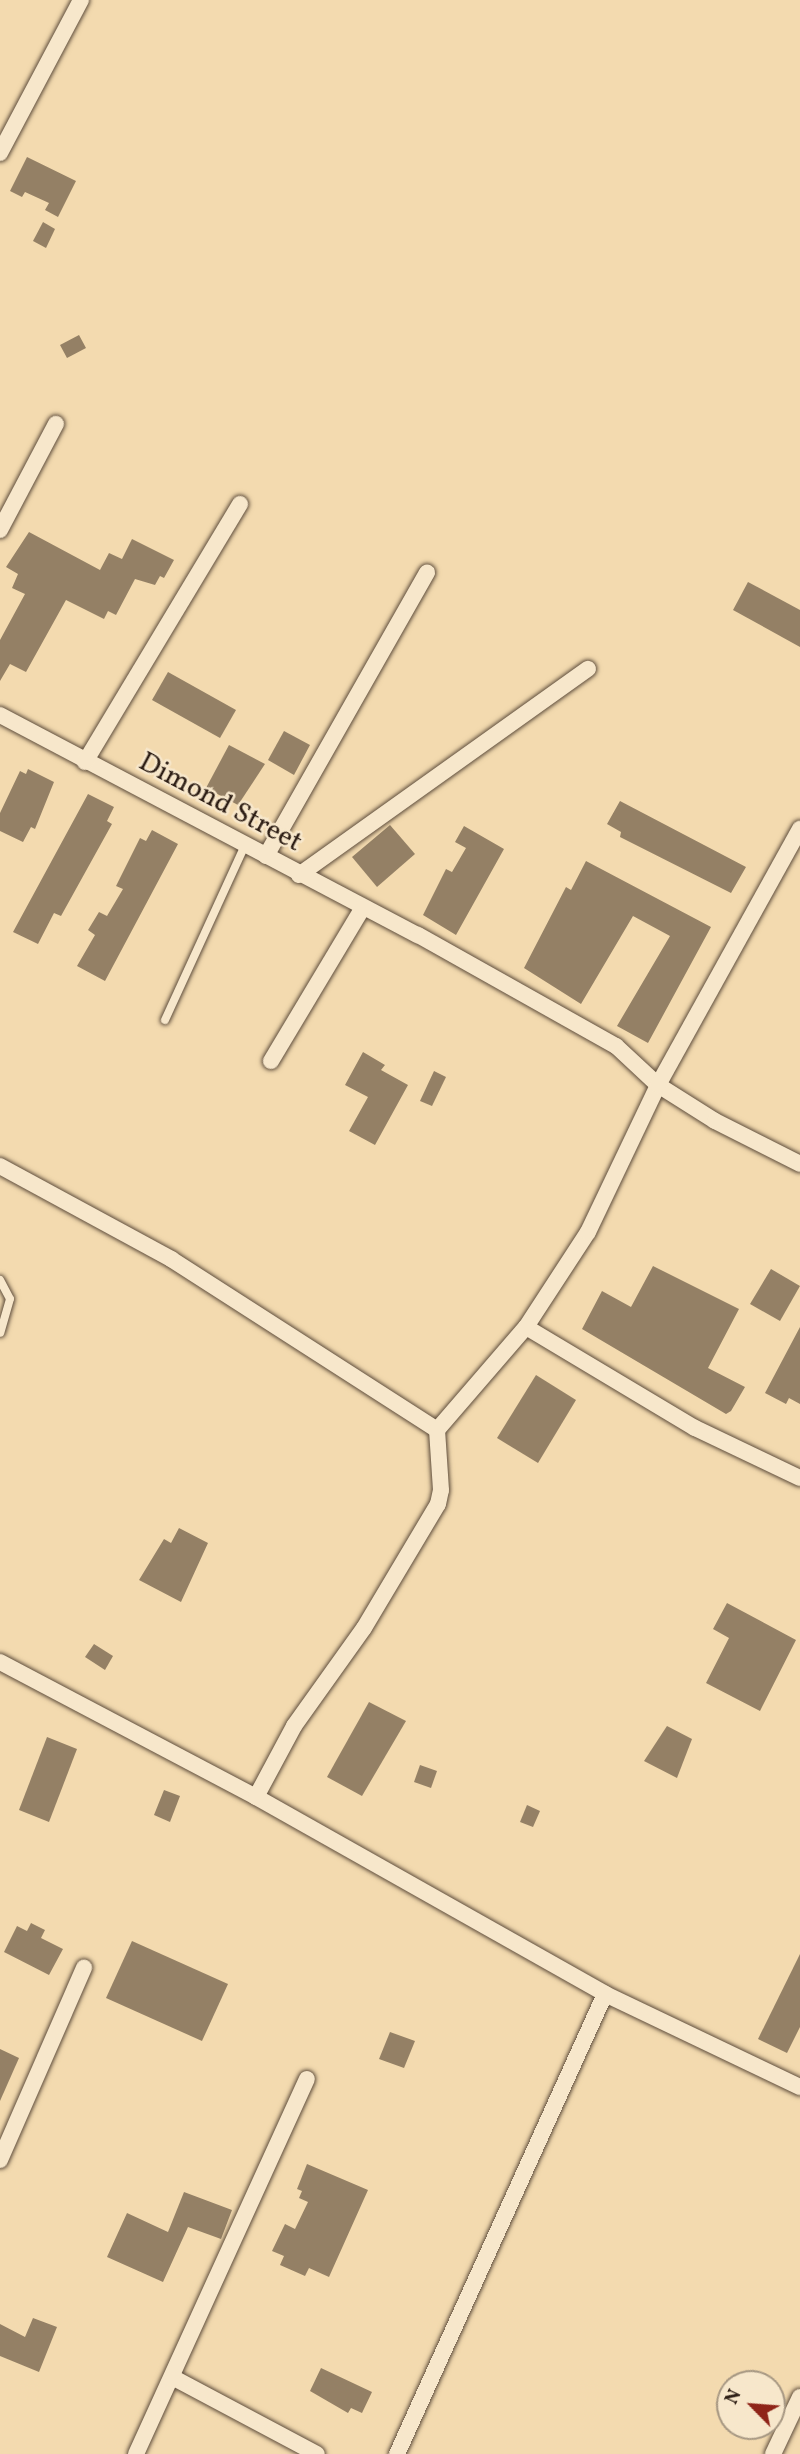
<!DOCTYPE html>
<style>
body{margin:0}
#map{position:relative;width:800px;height:2454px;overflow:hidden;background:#f3daaf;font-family:Vollkorn,serif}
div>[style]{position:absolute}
.building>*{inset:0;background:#948065}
.roads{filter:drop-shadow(0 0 2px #5e4d3c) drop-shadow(0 0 2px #5e4d3c)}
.lane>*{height:8px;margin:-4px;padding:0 4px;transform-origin:4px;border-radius:4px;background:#f7e7cb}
.street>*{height:16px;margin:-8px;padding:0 8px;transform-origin:8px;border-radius:8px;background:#f7e7cb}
span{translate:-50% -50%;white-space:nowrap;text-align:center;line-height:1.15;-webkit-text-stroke:5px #f7e7cb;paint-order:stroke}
.street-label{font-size:28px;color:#2d1e15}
.north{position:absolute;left:716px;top:2370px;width:70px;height:70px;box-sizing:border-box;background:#f7e7cb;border:2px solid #a69782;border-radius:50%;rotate:295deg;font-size:19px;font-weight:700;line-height:28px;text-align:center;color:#2d1e15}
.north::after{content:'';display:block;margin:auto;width:24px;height:32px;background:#8f2418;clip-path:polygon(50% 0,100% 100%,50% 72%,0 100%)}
</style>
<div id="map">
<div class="building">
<i style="clip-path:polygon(27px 157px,76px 181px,58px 217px,45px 210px,49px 203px,25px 192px,22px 197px,10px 191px)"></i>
<i style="clip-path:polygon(43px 222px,55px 229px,46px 248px,33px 241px)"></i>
<i style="clip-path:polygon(79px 335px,86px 348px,67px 358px,60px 345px)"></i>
<i style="clip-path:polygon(29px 532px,100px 570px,109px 553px,122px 559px,132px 539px,174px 560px,164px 578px,160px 576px,155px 585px,135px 579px,116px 615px,108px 611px,104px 619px,66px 600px,26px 672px,10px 664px,0 681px,0 640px,25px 594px,12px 588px,18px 574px,6px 567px)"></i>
<i style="clip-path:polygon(748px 582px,800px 610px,800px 647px,733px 610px)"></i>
<i style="clip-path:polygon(168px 672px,236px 710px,220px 738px,152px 700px)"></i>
<i style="clip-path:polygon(284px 731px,310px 745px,294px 775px,268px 760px)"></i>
<i style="clip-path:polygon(229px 745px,265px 764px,238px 805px,206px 788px)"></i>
<i style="clip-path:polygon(28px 769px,54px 782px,35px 829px,31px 827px,23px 842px,0 831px,0 813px,20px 771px,26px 774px)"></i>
<i style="clip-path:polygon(88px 794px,114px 807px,107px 821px,112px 824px,61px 916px,54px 913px,38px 944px,13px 932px)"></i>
<i style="clip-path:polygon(620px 801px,746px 867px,731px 893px,620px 837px,621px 832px,607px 824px)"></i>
<i style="clip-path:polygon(390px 825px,415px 854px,377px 887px,352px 857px)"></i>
<i style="clip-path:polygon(464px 826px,504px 849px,456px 935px,423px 915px,446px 869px,452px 872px,466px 848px,455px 842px)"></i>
<i style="clip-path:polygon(152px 830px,178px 844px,105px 981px,77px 966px,95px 935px,88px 930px,99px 912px,107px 916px,123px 889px,116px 886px,140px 838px,146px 841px)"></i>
<i style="clip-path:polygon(586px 861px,711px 927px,648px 1043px,617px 1026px,670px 936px,633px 916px,581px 1004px,524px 968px,566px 887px,571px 890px)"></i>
<i style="clip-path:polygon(363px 1052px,385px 1065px,381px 1070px,408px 1085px,375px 1145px,349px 1131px,368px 1097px,345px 1085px)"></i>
<i style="clip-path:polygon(434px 1071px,446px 1077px,432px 1106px,420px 1101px)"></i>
<i style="clip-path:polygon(653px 1266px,739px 1309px,708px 1368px,745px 1387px,731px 1411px,726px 1414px,582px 1329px,602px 1291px,631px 1307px)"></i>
<i style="clip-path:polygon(771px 1269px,800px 1286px,780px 1321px,750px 1304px)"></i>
<i style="clip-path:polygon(800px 1327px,800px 1404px,789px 1398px,786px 1404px,765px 1393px)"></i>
<i style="clip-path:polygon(536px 1375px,576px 1400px,538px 1463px,497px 1438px)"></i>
<i style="clip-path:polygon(179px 1528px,208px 1543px,181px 1602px,139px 1580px,164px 1539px,171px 1543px)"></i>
<i style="clip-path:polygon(727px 1603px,796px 1640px,760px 1711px,706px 1683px,729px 1638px,713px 1629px)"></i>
<i style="clip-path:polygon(94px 1644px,113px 1656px,105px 1670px,85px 1657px)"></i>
<i style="clip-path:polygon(369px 1702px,406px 1721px,362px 1796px,327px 1777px)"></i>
<i style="clip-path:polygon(667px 1726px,692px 1739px,677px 1778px,644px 1761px)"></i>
<i style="clip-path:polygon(47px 1737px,77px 1749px,49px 1822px,19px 1810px)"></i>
<i style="clip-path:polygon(420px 1765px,437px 1771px,431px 1788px,414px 1782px)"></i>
<i style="clip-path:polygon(164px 1790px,180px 1796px,170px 1822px,154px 1815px)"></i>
<i style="clip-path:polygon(527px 1805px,540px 1811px,533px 1827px,520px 1822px)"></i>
<i style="clip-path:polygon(31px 1923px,45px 1930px,41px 1938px,63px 1949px,49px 1975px,4px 1952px,17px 1926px,27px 1931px)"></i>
<i style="clip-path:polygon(132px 1941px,228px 1984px,202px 2041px,106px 1998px)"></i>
<i style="clip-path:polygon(800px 1954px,800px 2027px,787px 2053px,758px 2039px)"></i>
<i style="clip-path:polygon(390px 2032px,415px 2041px,404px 2068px,379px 2059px)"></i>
<i style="clip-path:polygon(0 2049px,19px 2058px,0 2101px)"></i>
<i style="clip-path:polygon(307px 2164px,368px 2190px,329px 2277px,309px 2268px,305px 2276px,280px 2265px,284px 2256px,272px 2251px,285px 2224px,295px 2229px,308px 2202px,299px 2198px,302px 2191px,297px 2189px)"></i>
<i style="clip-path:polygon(184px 2192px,232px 2210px,221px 2239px,188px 2227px,163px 2282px,107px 2257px,127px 2213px,168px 2232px)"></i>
<i style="clip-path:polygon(33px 2318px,57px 2327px,39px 2372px,0 2356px,0 2324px,25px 2337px)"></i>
<i style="clip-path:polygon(321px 2368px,372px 2392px,362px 2413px,351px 2408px,348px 2413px,310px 2391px)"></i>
</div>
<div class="roads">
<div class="lane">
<i style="left:165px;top:1020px;width:192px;rotate:-65.4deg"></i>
<i style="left:0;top:1280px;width:21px;rotate:62deg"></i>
<i style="left:10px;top:1299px;width:35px;rotate:106deg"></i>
</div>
<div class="street">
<i style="left:0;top:153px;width:173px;rotate:-62.1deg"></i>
<i style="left:0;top:530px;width:120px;rotate:-62.2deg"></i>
<i style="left:0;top:715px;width:472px;rotate:27.8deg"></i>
<i style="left:418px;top:935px;width:227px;rotate:29.3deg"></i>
<i style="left:616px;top:1046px;width:57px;rotate:42.9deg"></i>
<i style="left:658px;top:1085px;width:67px;rotate:32.3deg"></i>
<i style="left:715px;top:1121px;width:95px;rotate:26.8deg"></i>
<i style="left:85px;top:762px;width:301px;rotate:-59deg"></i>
<i style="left:266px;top:856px;width:326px;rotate:-60.4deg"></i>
<i style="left:299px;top:875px;width:355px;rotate:-35.5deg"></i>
<i style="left:271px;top:1061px;width:179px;rotate:-59.1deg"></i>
<i style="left:0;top:1166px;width:195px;rotate:28.5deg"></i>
<i style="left:171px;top:1259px;width:316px;rotate:32.7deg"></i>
<i style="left:437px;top:1430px;width:136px;rotate:-49.2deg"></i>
<i style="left:526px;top:1327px;width:113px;rotate:-56.9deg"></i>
<i style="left:588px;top:1232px;width:163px;rotate:-64.5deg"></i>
<i style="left:658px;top:1085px;width:293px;rotate:-61deg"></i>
<i style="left:526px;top:1327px;width:197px;rotate:30.9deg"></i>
<i style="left:695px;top:1428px;width:116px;rotate:25.5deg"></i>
<i style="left:0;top:1662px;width:289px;rotate:27.8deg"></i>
<i style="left:256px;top:1797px;width:401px;rotate:29.4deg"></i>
<i style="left:605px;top:1994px;width:216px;rotate:25.5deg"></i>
<i style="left:256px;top:1797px;width:81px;rotate:-61.8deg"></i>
<i style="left:294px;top:1726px;width:120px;rotate:-54.5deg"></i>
<i style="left:364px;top:1628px;width:144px;rotate:-59.2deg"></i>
<i style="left:438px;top:1504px;width:14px;rotate:-78deg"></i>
<i style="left:441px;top:1490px;width:60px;rotate:-93.8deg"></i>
<i style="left:0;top:2160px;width:210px;rotate:-66.4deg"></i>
<i style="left:172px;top:2377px;width:164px;rotate:28deg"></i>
<i style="left:136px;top:2454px;width:412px;rotate:-65.5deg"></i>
<i style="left:397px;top:2454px;width:505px;rotate:-65.67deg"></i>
<i style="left:773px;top:2454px;width:63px;rotate:-64.7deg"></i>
</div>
</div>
<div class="street-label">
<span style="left:220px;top:803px;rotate:28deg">Dimond Street</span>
</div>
<div class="north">N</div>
</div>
